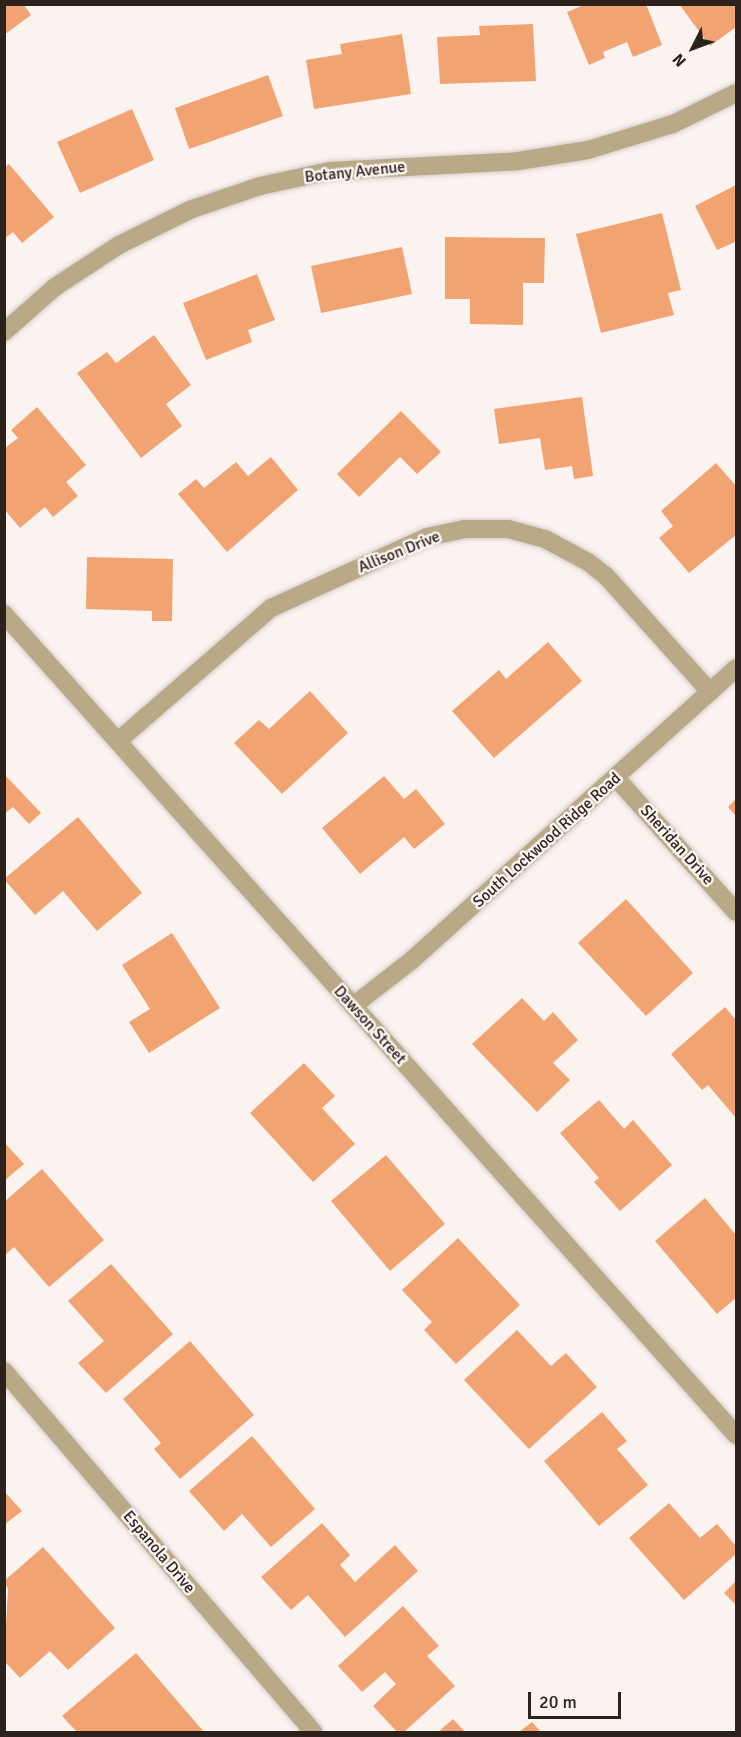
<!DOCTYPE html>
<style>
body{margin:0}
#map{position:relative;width:741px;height:1737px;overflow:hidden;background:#faf3f0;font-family:Signika,sans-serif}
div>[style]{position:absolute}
.building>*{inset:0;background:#f2a372}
.roads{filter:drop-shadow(0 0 2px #d5cdca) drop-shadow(0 0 2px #d5cdca)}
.minor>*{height:18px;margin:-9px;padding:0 9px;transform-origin:9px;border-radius:9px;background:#baa986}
span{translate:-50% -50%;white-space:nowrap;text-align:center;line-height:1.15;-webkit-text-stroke:5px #faf3f0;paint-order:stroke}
.street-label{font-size:16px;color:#2d211c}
.frame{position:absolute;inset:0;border:6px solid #2d211c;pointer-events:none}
.north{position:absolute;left:663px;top:18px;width:60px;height:60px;-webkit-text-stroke:4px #faf3f0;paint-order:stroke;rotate:228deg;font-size:16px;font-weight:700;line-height:24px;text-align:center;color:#2d211c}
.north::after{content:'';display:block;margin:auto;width:21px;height:27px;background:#2d211c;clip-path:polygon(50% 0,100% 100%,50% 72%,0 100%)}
.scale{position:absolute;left:528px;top:1692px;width:93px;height:27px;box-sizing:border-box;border:3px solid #2d211c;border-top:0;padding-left:8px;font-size:18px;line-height:21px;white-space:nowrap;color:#2d211c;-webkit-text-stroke:4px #faf3f0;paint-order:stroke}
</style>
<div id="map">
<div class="building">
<i style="clip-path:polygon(4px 4px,23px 4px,31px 15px,4px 35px)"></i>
<i style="clip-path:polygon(586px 4px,646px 4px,662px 45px,633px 57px,627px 42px,603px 52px,605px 58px,589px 65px,567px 12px)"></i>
<i style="clip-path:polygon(679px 4px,736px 4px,736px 27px,710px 46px)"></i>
<i style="clip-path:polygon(533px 24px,536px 81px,440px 84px,437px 37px,480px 35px,479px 26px)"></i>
<i style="clip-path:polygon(402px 34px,411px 94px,314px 109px,306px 60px,342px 54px,340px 44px)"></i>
<i style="clip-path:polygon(268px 75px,283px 116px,189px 149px,175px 108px)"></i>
<i style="clip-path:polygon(132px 109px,154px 160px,80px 193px,57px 142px)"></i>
<i style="clip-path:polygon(9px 164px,54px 217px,22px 243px,13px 232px,4px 239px,4px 168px)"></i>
<i style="clip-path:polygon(736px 185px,736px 246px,735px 242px,717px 250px,695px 206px)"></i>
<i style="clip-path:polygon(662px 213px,681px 290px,668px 293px,674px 315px,601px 333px,576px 234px)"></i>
<i style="clip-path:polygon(445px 237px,545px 238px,544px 283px,523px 283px,523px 325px,470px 324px,470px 299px,445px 299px)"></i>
<i style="clip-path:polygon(402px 247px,412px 294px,321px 313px,311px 266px)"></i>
<i style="clip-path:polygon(257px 274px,275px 320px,248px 330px,252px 342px,206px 360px,183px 303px)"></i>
<i style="clip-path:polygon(154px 335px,191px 385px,166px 404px,182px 426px,141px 458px,77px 373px,107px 352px,116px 363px)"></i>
<i style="clip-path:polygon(582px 397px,593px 476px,574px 479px,572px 466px,545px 470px,540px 438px,499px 444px,494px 409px)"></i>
<i style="clip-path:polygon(37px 407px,86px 465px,66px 482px,78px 496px,53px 517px,45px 507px,20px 528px,4px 509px,4px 449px,18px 438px,11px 430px)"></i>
<i style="clip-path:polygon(401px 411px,441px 452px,417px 474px,400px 457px,359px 497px,337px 474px)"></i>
<i style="clip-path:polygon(271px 457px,298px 490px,227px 552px,178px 494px,196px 479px,204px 488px,236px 462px,248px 476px)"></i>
<i style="clip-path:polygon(716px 463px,736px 486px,736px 535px,689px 573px,659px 538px,673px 526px,661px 511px)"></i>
<i style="clip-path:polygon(87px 557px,173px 559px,172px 621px,152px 621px,152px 611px,86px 609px)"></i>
<i style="clip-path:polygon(548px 642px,582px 681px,494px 758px,452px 711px,499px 670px,506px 679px)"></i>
<i style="clip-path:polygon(310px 691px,348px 733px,282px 794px,234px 743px,259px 720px,269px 729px)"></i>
<i style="clip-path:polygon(4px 774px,41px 813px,29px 824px,13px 807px,4px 814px)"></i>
<i style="clip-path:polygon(384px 776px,404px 799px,416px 789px,445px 824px,414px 849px,404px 837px,360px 874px,322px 828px)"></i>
<i style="clip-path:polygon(736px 799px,736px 816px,728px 807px)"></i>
<i style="clip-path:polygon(78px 817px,142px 893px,97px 931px,63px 891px,35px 915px,4px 879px)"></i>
<i style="clip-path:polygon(626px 899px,693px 973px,646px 1016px,578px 943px)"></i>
<i style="clip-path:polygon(172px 933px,220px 1008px,149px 1053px,129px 1022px,150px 1009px,122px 965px)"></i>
<i style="clip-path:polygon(522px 998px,544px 1021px,553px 1012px,578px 1040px,553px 1063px,570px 1080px,537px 1112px,472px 1044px)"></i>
<i style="clip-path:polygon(725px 1007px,736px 1020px,736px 1118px,708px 1085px,702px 1090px,671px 1054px)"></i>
<i style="clip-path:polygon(304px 1063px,335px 1096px,322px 1108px,355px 1144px,313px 1182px,250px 1113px)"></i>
<i style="clip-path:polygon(599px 1100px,624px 1129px,633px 1120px,672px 1165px,620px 1211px,594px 1182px,599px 1178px,560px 1133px)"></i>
<i style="clip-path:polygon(4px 1142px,24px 1164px,4px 1181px)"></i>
<i style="clip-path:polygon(386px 1155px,445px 1224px,390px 1271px,331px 1201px)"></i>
<i style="clip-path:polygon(42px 1169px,104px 1240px,49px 1287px,14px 1247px,4px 1256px,4px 1202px)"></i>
<i style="clip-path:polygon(705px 1198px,736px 1235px,736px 1298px,717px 1314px,655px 1241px)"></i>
<i style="clip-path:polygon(458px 1238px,520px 1305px,456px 1364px,424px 1330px,432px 1322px,402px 1290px)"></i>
<i style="clip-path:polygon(111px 1264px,173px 1334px,106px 1393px,78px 1363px,104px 1341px,68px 1301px)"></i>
<i style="clip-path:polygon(517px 1330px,551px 1366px,566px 1353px,597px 1387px,529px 1449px,464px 1380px)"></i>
<i style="clip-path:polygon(190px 1341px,254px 1415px,180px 1479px,154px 1449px,161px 1443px,123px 1399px)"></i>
<i style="clip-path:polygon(602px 1412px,627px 1441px,617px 1449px,648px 1485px,599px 1526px,544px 1461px)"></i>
<i style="clip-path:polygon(252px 1436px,315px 1509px,271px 1547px,242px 1514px,224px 1531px,189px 1491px)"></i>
<i style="clip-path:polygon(4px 1491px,22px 1511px,4px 1525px)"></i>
<i style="clip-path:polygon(669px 1503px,700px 1538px,717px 1524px,736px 1546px,736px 1554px,684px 1600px,629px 1538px)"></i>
<i style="clip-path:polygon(322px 1523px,350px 1555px,340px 1565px,355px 1582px,395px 1545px,418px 1571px,345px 1637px,308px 1595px,291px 1610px,261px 1577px)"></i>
<i style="clip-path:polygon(43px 1547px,115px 1628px,68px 1670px,50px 1651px,20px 1678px,4px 1661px,8px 1589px,4px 1581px)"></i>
<i style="clip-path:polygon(736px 1581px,736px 1605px,724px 1593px)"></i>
<i style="clip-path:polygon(403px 1606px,439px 1646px,427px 1656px,455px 1686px,404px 1732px,397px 1732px,373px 1706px,396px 1684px,385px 1672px,362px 1692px,338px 1666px)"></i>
<i style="clip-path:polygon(136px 1653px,204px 1732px,77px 1732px,62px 1716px)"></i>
<i style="clip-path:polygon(453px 1719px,465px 1732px,438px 1732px)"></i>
<i style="clip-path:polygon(532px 1722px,541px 1732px,519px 1732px)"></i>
</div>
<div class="roads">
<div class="minor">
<i style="left:4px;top:332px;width:68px;rotate:-41.4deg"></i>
<i style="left:55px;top:287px;width:77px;rotate:-33.3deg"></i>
<i style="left:119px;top:245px;width:81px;rotate:-26.3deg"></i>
<i style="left:192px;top:209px;width:72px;rotate:-18.7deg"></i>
<i style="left:260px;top:186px;width:72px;rotate:-12.1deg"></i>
<i style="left:330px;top:171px;width:188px;rotate:-3deg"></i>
<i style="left:518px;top:161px;width:71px;rotate:-8.9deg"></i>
<i style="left:588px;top:150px;width:89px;rotate:-17deg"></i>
<i style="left:673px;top:124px;width:70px;rotate:-26.2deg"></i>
<i style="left:4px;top:614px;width:1100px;rotate:48.28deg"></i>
<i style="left:118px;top:741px;width:203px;rotate:-41deg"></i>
<i style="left:271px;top:608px;width:171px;rotate:-24.5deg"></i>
<i style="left:427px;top:537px;width:38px;rotate:-12deg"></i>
<i style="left:464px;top:529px;width:44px"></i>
<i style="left:508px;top:529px;width:38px;rotate:15deg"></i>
<i style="left:545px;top:539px;width:49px;rotate:28.1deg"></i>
<i style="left:588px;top:562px;width:23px;rotate:38deg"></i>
<i style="left:606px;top:576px;width:156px;rotate:48.1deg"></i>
<i style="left:617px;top:779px;width:178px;rotate:48.2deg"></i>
<i style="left:353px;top:1006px;width:75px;rotate:-37.9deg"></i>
<i style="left:412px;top:960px;width:436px;rotate:-42deg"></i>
<i style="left:4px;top:1371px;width:475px;rotate:49.4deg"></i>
</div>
</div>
<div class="street-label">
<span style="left:355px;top:172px;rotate:-6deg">Botany Avenue</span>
<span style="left:399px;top:552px;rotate:-22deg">Allison Drive</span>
<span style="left:547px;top:840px;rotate:-42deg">South Lockwood Ridge Road</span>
<span style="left:677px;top:845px;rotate:48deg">Sheridan Drive</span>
<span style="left:370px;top:1025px;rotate:48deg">Dawson Street</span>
<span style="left:159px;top:1552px;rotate:50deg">Espanola Drive</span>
</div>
<div class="frame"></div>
<div class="north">N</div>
<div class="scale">20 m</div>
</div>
